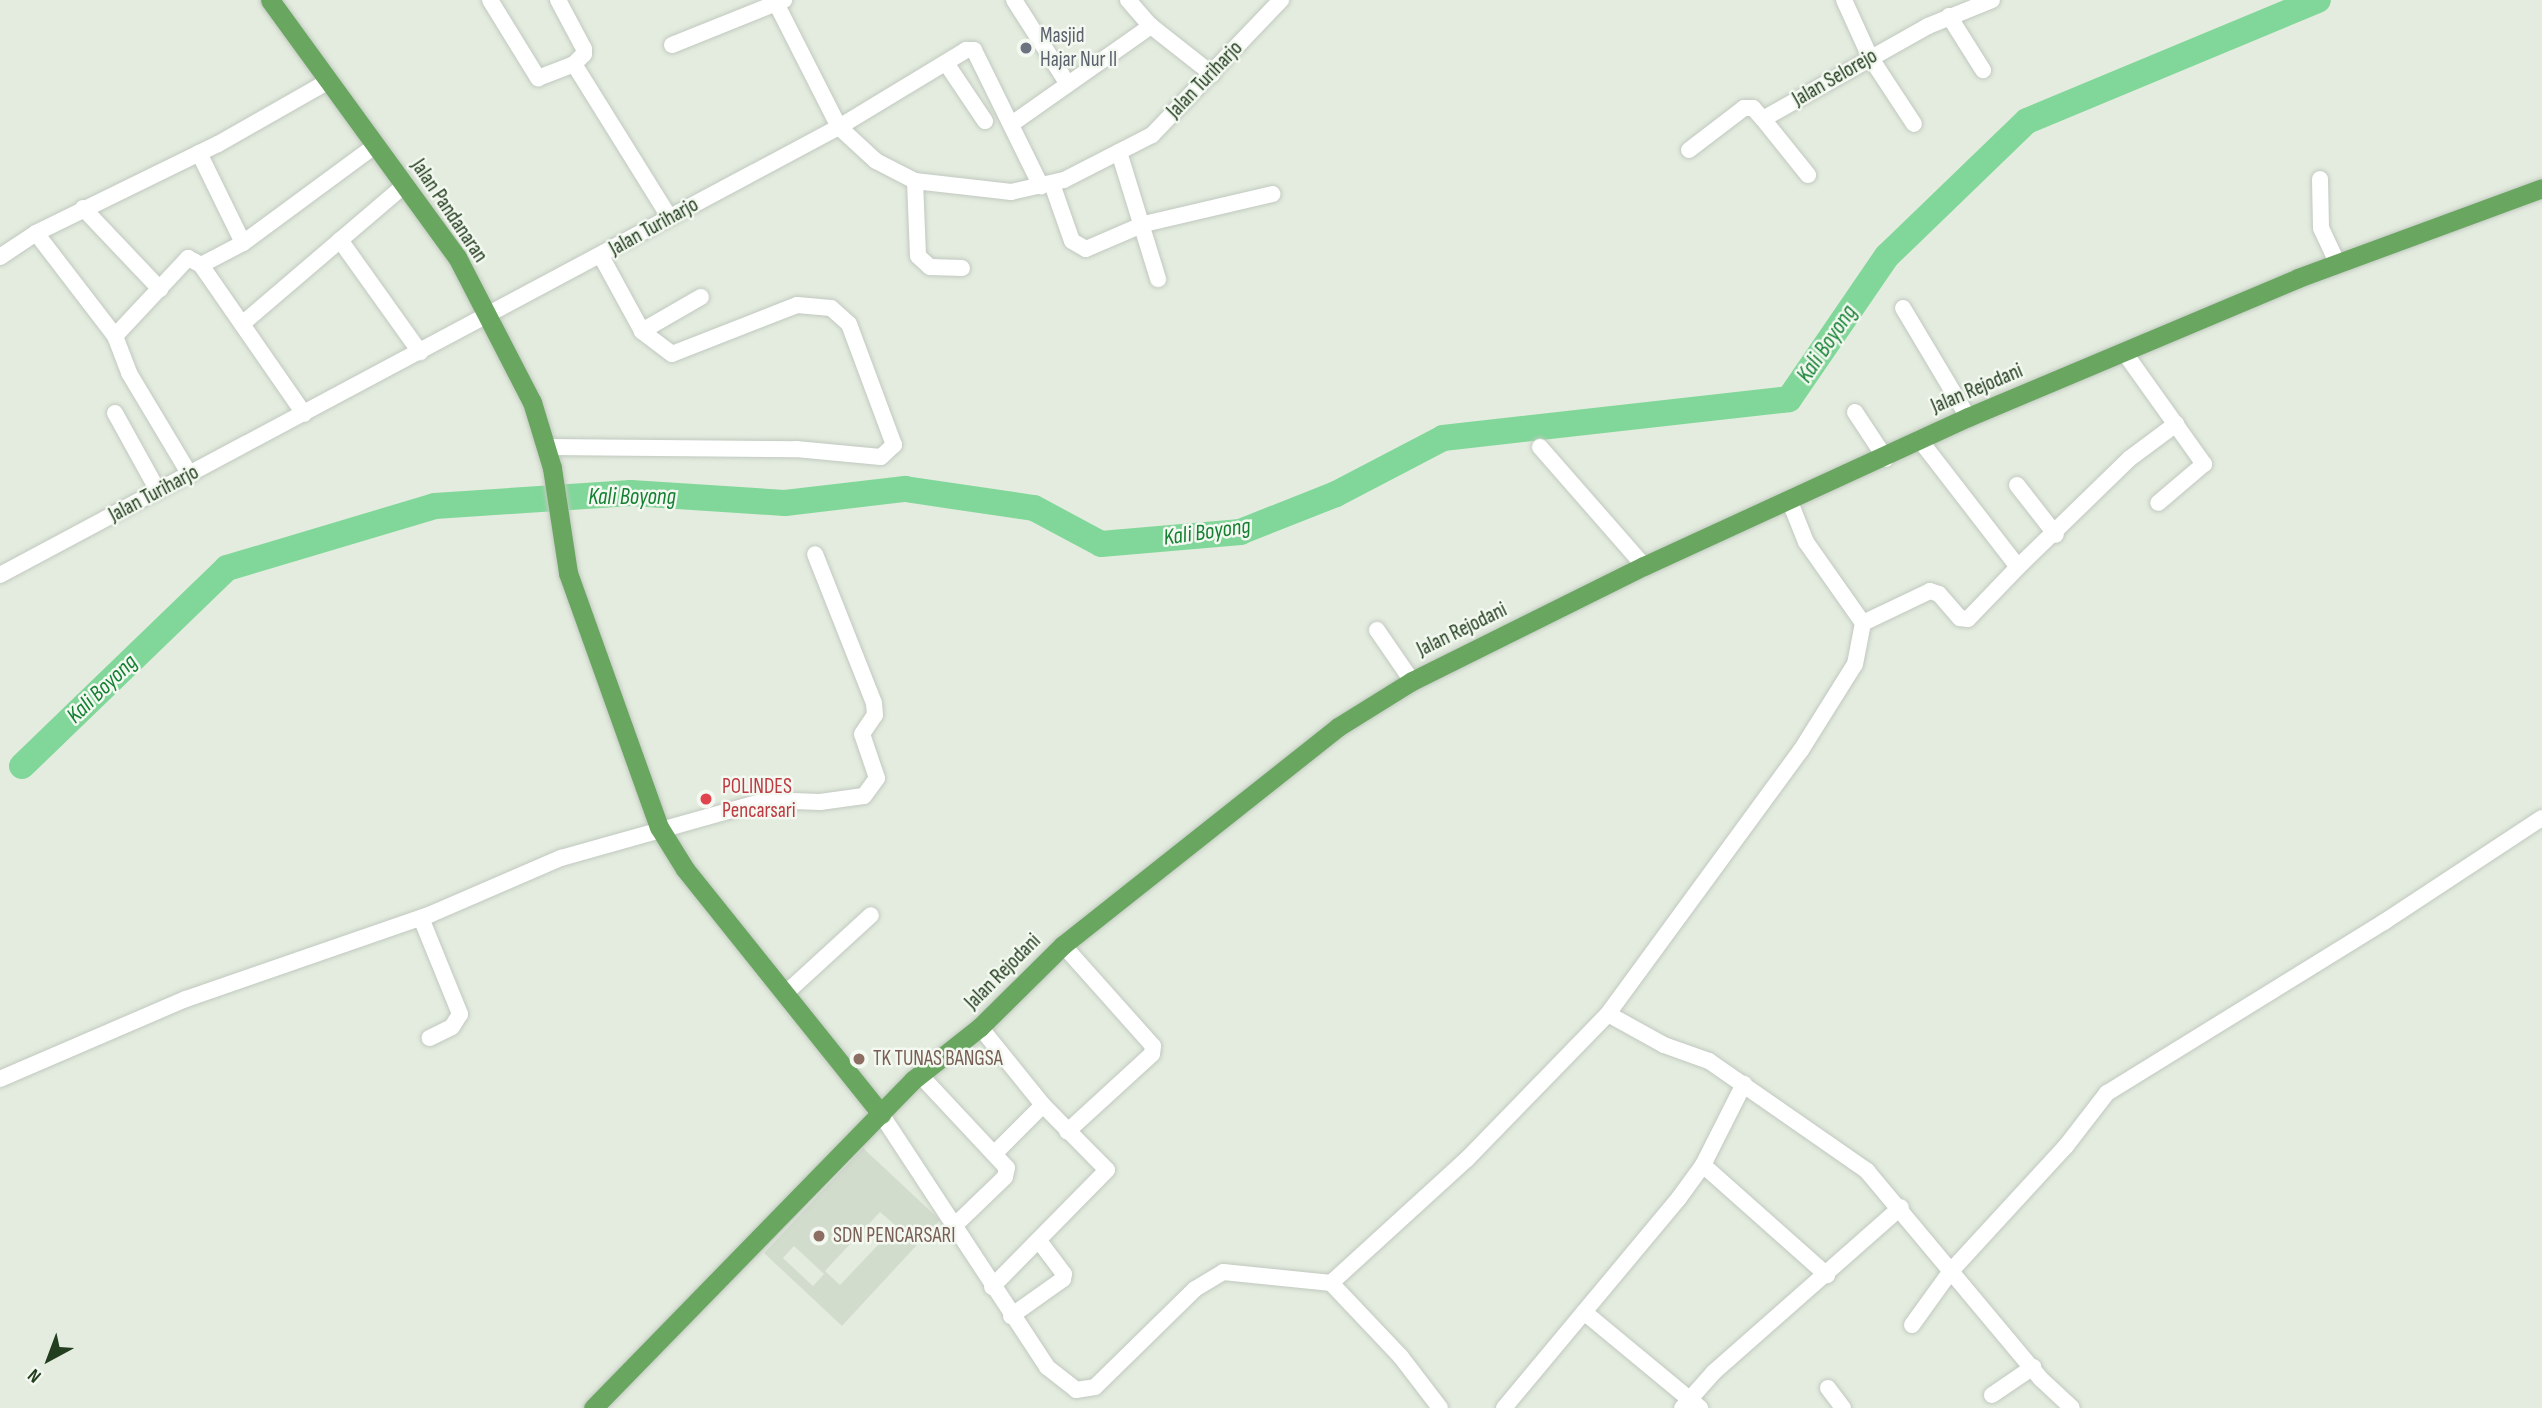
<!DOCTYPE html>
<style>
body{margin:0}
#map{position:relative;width:2542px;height:1408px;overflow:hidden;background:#e4ecdf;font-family:"Sofia Sans Condensed",sans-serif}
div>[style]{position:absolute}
.built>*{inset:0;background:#d2dccd}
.river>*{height:26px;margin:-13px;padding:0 13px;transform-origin:13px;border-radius:13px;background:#81d799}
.roads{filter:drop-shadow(0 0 2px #c1c9c0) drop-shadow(0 0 2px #c1c9c0)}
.minor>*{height:16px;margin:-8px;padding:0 8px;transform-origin:8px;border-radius:8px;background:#fff}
.major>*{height:19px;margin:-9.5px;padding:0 9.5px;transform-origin:9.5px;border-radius:9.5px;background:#69a65f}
.dots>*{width:19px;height:19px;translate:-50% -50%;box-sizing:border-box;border:4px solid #f3f8f0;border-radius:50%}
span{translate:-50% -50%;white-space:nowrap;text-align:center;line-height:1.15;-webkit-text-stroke:5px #f3f8f0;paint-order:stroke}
.worship-label{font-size:21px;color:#5b616d}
.left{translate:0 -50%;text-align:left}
.street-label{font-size:21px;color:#233e1f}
.health-label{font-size:21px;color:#be3a42}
.education-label{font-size:21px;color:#785e54}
.water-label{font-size:23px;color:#138032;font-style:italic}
.north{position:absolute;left:14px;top:1324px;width:70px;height:70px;-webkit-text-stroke:5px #f3f8f0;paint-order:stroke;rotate:221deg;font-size:19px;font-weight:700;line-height:28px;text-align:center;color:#233e1f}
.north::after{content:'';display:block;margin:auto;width:24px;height:32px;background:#233e1f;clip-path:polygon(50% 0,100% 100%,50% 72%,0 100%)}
</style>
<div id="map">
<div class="built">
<i style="clip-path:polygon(evenodd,863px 1148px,940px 1220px,842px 1326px,764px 1253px,863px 1148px,880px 1212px,896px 1226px,840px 1285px,825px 1271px,880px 1212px,863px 1148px,794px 1246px,824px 1274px,813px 1286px,783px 1258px,794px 1246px)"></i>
</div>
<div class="river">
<i style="left:22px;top:766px;width:285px;rotate:-44deg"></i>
<i style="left:227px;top:568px;width:217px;rotate:-16.6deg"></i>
<i style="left:435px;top:506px;width:196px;rotate:-3.8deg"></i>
<i style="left:631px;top:493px;width:154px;rotate:3.7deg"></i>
<i style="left:785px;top:503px;width:121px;rotate:-6.7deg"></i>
<i style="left:905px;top:489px;width:130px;rotate:8.4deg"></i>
<i style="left:1034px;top:508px;width:76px;rotate:28.2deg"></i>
<i style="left:1101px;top:544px;width:140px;rotate:-4.9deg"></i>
<i style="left:1240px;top:532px;width:103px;rotate:-21.6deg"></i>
<i style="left:1336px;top:494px;width:121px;rotate:-27.6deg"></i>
<i style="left:1443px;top:438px;width:348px;rotate:-6.4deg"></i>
<i style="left:1789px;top:399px;width:173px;rotate:-55.6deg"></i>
<i style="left:1887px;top:256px;width:194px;rotate:-44deg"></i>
<i style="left:2027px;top:121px;width:315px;rotate:-22.6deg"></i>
</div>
<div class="roads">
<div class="minor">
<i style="left:490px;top:0;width:92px;rotate:58.4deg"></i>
<i style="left:538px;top:78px;width:39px;rotate:-21deg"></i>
<i style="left:558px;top:0;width:55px;rotate:62deg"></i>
<i style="left:584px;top:49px;width:5px;rotate:90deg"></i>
<i style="left:584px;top:54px;width:14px;rotate:135deg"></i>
<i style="left:574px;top:64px;width:181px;rotate:58.1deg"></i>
<i style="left:1014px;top:0;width:98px;rotate:57.4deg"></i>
<i style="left:1128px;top:0;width:35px;rotate:49deg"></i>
<i style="left:1151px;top:26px;width:78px;rotate:38.2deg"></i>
<i style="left:1844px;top:0;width:63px;rotate:65.5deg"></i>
<i style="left:1870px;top:57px;width:80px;rotate:56.7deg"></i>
<i style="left:776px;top:3px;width:139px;rotate:63.1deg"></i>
<i style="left:839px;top:127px;width:149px;rotate:-31.2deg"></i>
<i style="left:966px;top:50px;width:8px"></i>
<i style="left:974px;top:50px;width:152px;rotate:63.8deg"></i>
<i style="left:1949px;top:16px;width:64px;rotate:57.8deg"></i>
<i style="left:672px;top:45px;width:121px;rotate:-21.9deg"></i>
<i style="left:946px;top:63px;width:70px;rotate:56.1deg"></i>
<i style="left:1763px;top:119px;width:72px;rotate:51.2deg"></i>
<i style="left:1013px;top:123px;width:169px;rotate:-35.1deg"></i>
<i style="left:1689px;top:150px;width:69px;rotate:-37.4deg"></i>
<i style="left:1744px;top:108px;width:9px"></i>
<i style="left:1753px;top:108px;width:15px;rotate:48deg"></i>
<i style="left:1763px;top:119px;width:189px;rotate:-29.4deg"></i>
<i style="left:1928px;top:26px;width:69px;rotate:-22.1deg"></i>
<i style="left:1119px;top:152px;width:133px;rotate:72.9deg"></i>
<i style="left:199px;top:153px;width:100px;rotate:63.9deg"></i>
<i style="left:2320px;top:179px;width:49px;rotate:88.8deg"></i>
<i style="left:2321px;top:228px;width:40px;rotate:65deg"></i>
<i style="left:915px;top:181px;width:75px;rotate:87.7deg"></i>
<i style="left:918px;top:256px;width:16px;rotate:43deg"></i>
<i style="left:930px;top:267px;width:32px;rotate:2deg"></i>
<i style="left:1052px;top:184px;width:60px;rotate:70.7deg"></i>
<i style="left:1072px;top:241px;width:16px;rotate:30deg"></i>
<i style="left:1086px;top:249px;width:63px;rotate:-23.3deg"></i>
<i style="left:1144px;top:224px;width:132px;rotate:-13.1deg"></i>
<i style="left:83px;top:208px;width:112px;rotate:46.5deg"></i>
<i style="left:36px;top:233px;width:130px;rotate:52.5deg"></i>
<i style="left:115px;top:336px;width:107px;rotate:-46.9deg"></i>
<i style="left:188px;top:258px;width:15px;rotate:28deg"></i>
<i style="left:201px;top:265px;width:47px;rotate:-27.6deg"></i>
<i style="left:243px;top:243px;width:165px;rotate:-36.4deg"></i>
<i style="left:340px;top:240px;width:138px;rotate:54.5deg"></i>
<i style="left:0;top:257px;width:43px;rotate:-33.7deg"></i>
<i style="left:36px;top:233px;width:203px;rotate:-26.1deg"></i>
<i style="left:218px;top:144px;width:128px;rotate:-29.6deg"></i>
<i style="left:201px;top:265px;width:181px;rotate:55.3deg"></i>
<i style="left:1903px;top:308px;width:127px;rotate:59.2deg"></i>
<i style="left:242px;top:324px;width:214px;rotate:-40.5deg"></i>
<i style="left:642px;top:331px;width:68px;rotate:-30deg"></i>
<i style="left:115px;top:336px;width:40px;rotate:69deg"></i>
<i style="left:129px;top:373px;width:119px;rotate:59.1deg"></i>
<i style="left:2124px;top:352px;width:138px;rotate:54.5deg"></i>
<i style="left:2204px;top:464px;width:60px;rotate:139.7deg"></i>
<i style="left:1855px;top:412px;width:56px;rotate:56.6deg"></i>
<i style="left:115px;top:413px;width:89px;rotate:61.1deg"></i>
<i style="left:547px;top:447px;width:249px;rotate:0.5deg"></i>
<i style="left:796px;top:449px;width:85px;rotate:5.4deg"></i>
<i style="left:881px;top:457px;width:18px;rotate:-43deg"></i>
<i style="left:894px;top:445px;width:129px;rotate:-110.4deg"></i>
<i style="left:849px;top:324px;width:24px;rotate:-138deg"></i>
<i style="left:831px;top:308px;width:34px;rotate:-175deg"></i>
<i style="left:797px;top:305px;width:134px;rotate:158.6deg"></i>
<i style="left:672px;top:354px;width:38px;rotate:-143deg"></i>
<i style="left:642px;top:331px;width:85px;rotate:-118.7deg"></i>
<i style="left:1540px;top:447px;width:158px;rotate:48.8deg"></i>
<i style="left:2017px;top:485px;width:63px;rotate:52deg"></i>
<i style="left:1790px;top:502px;width:43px;rotate:68.2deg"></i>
<i style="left:1806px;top:542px;width:99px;rotate:54.9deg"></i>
<i style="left:1863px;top:623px;width:42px;rotate:101deg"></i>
<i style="left:1855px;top:664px;width:102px;rotate:122.1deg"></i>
<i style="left:1801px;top:750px;width:327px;rotate:126.2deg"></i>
<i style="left:1608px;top:1014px;width:64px;rotate:29deg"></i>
<i style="left:1664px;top:1045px;width:48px;rotate:19.6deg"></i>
<i style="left:1709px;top:1061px;width:193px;rotate:34.8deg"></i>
<i style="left:1867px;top:1171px;width:271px;rotate:50.1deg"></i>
<i style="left:2041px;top:1379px;width:42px;rotate:43.1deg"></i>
<i style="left:2018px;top:567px;width:155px;rotate:-44.2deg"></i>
<i style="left:2129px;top:459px;width:59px;rotate:-36.7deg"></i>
<i style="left:0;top:575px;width:951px;rotate:-28.1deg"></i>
<i style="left:839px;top:127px;width:50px;rotate:42.6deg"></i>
<i style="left:876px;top:161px;width:44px;rotate:27.1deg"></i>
<i style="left:915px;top:181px;width:97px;rotate:6.5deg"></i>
<i style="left:1011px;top:192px;width:54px;rotate:-12.8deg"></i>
<i style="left:1064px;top:180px;width:99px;rotate:-27.1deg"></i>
<i style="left:1152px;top:135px;width:187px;rotate:-46.3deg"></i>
<i style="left:1863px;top:623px;width:74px;rotate:-25.5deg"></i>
<i style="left:1930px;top:591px;width:9px;rotate:18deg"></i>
<i style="left:1939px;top:594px;width:32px;rotate:49deg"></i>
<i style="left:1960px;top:618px;width:8px;rotate:7deg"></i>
<i style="left:1968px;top:619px;width:72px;rotate:-46.1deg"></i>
<i style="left:2018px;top:567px;width:162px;rotate:-127.7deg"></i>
<i style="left:1377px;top:630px;width:62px;rotate:55.5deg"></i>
<i style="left:421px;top:918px;width:104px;rotate:67.9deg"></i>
<i style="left:460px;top:1014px;width:15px;rotate:122deg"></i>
<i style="left:452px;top:1027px;width:25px;rotate:154deg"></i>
<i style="left:1063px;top:945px;width:135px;rotate:48.3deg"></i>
<i style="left:1153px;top:1046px;width:8px;rotate:97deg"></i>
<i style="left:1152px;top:1054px;width:115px;rotate:137.5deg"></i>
<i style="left:786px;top:993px;width:115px;rotate:-42.5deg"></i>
<i style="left:980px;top:1027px;width:100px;rotate:51.1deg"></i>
<i style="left:1043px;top:1105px;width:91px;rotate:45.4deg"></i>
<i style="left:1107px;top:1170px;width:164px;rotate:134.5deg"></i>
<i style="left:920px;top:1075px;width:127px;rotate:46.9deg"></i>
<i style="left:1007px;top:1168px;width:9px;rotate:103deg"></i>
<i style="left:1005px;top:1177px;width:72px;rotate:136.1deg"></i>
<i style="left:0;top:1079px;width:202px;rotate:-23.3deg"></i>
<i style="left:186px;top:999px;width:257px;rotate:-19.1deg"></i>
<i style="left:429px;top:915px;width:144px;rotate:-23.4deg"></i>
<i style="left:561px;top:858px;width:214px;rotate:-15.7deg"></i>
<i style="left:767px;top:800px;width:53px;rotate:2.2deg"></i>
<i style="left:820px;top:802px;width:44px;rotate:-7.8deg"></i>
<i style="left:864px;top:796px;width:22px;rotate:-54deg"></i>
<i style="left:877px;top:778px;width:46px;rotate:-108.8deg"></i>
<i style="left:862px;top:734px;width:23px;rotate:-56deg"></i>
<i style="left:875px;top:715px;width:12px;rotate:-95deg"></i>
<i style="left:874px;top:703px;width:160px;rotate:-111.6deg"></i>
<i style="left:881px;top:1114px;width:303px;rotate:56.7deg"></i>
<i style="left:1047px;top:1367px;width:37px;rotate:38deg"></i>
<i style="left:1076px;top:1390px;width:19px;rotate:-9deg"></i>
<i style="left:1095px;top:1387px;width:140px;rotate:-44.4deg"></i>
<i style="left:1195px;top:1289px;width:33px;rotate:-31deg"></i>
<i style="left:1223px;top:1272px;width:109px;rotate:5.8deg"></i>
<i style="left:1331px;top:1283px;width:102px;rotate:46.6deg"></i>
<i style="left:1401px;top:1357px;width:64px;rotate:52.6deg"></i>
<i style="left:995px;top:1153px;width:68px;rotate:-45deg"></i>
<i style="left:1703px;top:1165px;width:166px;rotate:41.6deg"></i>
<i style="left:1331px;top:1283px;width:184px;rotate:-42.4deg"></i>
<i style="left:1467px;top:1159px;width:202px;rotate:-45.8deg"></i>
<i style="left:1584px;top:1312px;width:151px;rotate:39.6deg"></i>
<i style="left:1011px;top:1316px;width:64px;rotate:-35.4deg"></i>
<i style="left:1063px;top:1279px;width:5px;rotate:-79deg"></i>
<i style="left:1064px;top:1274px;width:40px;rotate:-127deg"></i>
<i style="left:1912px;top:1325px;width:67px;rotate:-54.2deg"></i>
<i style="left:1951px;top:1271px;width:170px;rotate:-47.4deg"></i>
<i style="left:2066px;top:1146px;width:67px;rotate:-52.3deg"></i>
<i style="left:2107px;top:1093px;width:326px;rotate:-31.7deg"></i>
<i style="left:2384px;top:922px;width:189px;rotate:-33.4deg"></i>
<i style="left:1828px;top:1388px;width:25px;rotate:53deg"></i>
<i style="left:1992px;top:1395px;width:50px;rotate:-34.3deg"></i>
<i style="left:1504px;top:1408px;width:273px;rotate:-50.2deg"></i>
<i style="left:1679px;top:1198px;width:41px;rotate:-54deg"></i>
<i style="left:1703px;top:1165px;width:91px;rotate:-63.2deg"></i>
<i style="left:1682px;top:1408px;width:48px;rotate:-48.4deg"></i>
<i style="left:1714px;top:1372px;width:249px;rotate:-41.4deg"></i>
</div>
<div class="major">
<i style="left:270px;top:0;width:318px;rotate:54deg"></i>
<i style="left:457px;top:257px;width:163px;rotate:62.7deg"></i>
<i style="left:532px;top:402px;width:69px;rotate:73.1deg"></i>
<i style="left:552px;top:468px;width:106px;rotate:81.3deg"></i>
<i style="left:568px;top:573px;width:270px;rotate:70.3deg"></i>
<i style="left:659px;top:827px;width:49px;rotate:58.2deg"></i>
<i style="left:685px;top:869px;width:314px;rotate:51.3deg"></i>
<i style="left:593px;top:1408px;width:458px;rotate:-45.7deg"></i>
<i style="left:913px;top:1080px;width:85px;rotate:-38.3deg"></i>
<i style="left:980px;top:1027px;width:117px;rotate:-44.7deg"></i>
<i style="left:1063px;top:945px;width:351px;rotate:-38.4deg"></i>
<i style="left:1338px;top:727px;width:87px;rotate:-31.9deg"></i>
<i style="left:1412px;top:681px;width:259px;rotate:-26.4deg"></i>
<i style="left:1644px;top:566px;width:357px;rotate:-24.7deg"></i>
<i style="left:1968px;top:417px;width:358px;rotate:-22.8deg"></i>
<i style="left:2298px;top:278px;width:260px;rotate:-20.2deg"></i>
</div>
</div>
<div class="dots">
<i style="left:1026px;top:48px;background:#6b7280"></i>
<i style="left:706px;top:799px;background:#e0444e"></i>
<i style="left:859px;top:1059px;background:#8d6e63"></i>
<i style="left:819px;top:1236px;background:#8d6e63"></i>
</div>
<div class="worship-label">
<span class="left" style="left:1040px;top:48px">Masjid<br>Hajar Nur II</span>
</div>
<div class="street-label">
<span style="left:1835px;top:78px;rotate:-30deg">Jalan Selorejo</span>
<span style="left:1205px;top:80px;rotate:-46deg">Jalan Turiharjo</span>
<span style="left:449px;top:211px;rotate:56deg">Jalan Pandanaran</span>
<span style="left:654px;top:227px;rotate:-29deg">Jalan Turiharjo</span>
<span style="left:1977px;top:389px;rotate:-23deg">Jalan Rejodani</span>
<span style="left:154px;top:494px;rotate:-28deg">Jalan Turiharjo</span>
<span style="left:1462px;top:630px;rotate:-26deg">Jalan Rejodani</span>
<span style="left:1003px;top:972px;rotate:-45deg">Jalan Rejodani</span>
</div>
<div class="health-label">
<span class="left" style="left:722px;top:799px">POLINDES<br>Pencarsari</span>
</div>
<div class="education-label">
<span class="left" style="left:873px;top:1059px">TK TUNAS BANGSA</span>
<span class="left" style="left:833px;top:1236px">SDN PENCARSARI</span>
</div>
<div class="water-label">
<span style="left:1827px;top:344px;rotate:-56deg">Kali Boyong</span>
<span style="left:632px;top:497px">Kali Boyong</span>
<span style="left:1207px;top:532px;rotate:-8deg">Kali Boyong</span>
<span style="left:102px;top:689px;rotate:-44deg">Kali Boyong</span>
</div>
<div class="north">N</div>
</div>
